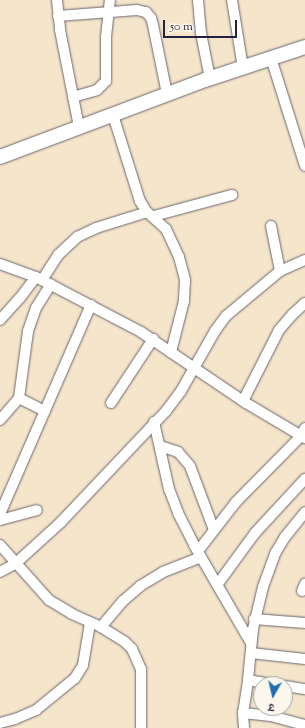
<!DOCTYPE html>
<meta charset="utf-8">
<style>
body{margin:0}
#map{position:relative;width:305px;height:728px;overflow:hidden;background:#f4e5cb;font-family:"Sorts Mill Goudy","Noto Serif Devanagari",serif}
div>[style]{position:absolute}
.roads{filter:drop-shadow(0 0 1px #6c666d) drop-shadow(0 0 1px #6c666d)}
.street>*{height:10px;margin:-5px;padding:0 5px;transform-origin:5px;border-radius:5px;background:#fff}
.secondary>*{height:14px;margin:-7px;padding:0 7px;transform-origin:7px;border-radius:7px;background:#fff}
span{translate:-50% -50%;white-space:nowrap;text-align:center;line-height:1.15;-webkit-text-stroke:3px #fbf7ec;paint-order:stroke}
.north{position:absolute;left:253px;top:676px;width:40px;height:40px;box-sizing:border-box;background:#fbf7ec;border:1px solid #a4a2a5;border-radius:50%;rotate:188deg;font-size:11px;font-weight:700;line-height:16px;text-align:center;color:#22223b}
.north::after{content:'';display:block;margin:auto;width:14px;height:18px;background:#1f6fb2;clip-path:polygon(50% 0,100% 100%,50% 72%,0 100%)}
.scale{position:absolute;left:163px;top:20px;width:74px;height:18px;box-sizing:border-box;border:2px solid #22223b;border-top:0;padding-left:5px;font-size:12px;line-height:14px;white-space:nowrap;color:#22223b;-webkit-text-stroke:3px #fbf7ec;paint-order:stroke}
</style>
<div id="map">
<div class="roads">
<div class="street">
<i style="left:57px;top:0;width:30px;rotate:84deg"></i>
<i style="left:60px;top:30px;width:99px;rotate:78.9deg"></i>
<i style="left:198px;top:0;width:33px;rotate:85deg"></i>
<i style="left:201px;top:33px;width:47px;rotate:78.9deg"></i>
<i style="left:232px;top:0;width:69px;rotate:80.8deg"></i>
<i style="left:58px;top:16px;width:79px;rotate:-4.3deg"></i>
<i style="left:137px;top:10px;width:9px;rotate:13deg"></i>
<i style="left:146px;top:12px;width:8px;rotate:50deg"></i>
<i style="left:151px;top:18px;width:7px;rotate:74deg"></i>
<i style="left:153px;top:25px;width:70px;rotate:78.5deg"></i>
<i style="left:271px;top:58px;width:113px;rotate:72.5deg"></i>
<i style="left:73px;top:97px;width:25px;rotate:-16deg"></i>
<i style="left:97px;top:90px;width:13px;rotate:-45deg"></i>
<i style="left:106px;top:81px;width:44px;rotate:-90deg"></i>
<i style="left:106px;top:37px;width:37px;rotate:-84deg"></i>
<i style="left:113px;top:115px;width:90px;rotate:72.6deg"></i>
<i style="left:140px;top:201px;width:13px;rotate:58deg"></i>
<i style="left:147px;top:212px;width:25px;rotate:42deg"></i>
<i style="left:166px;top:229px;width:31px;rotate:65deg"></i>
<i style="left:179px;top:257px;width:24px;rotate:75deg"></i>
<i style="left:185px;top:280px;width:21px;rotate:93deg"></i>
<i style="left:184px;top:301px;width:53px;rotate:104.3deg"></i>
<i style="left:154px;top:216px;width:81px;rotate:-15.1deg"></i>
<i style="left:271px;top:226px;width:46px;rotate:78.7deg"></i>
<i style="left:0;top:264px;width:38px;rotate:20deg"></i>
<i style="left:36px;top:277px;width:119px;rotate:27.6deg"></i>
<i style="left:141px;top:332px;width:127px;rotate:34.1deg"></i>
<i style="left:246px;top:403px;width:69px;rotate:30.7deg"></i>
<i style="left:42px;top:280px;width:30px;rotate:-57deg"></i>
<i style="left:58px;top:255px;width:26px;rotate:-43deg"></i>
<i style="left:77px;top:237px;width:21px;rotate:-25deg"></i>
<i style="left:96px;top:228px;width:53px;rotate:-17.4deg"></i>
<i style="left:0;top:320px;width:30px;rotate:-48deg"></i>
<i style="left:20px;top:298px;width:26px;rotate:-53deg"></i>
<i style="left:19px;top:398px;width:29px;rotate:27deg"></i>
<i style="left:243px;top:401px;width:80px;rotate:-63.1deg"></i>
<i style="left:279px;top:330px;width:21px;rotate:-49deg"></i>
<i style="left:293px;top:314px;width:16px;rotate:-43deg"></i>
<i style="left:111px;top:403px;width:77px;rotate:-56.7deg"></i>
<i style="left:0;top:420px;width:29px;rotate:-49deg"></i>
<i style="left:19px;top:398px;width:68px;rotate:-82.3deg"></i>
<i style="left:28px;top:331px;width:24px;rotate:-71deg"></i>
<i style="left:36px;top:308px;width:28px;rotate:-58deg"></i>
<i style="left:154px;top:422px;width:69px;rotate:77.4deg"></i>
<i style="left:169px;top:489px;width:26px;rotate:69deg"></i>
<i style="left:178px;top:513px;width:36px;rotate:63deg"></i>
<i style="left:194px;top:545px;width:113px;rotate:59.8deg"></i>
<i style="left:160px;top:446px;width:19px;rotate:18deg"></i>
<i style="left:178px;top:452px;width:18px;rotate:49deg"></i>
<i style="left:190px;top:466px;width:68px;rotate:69.4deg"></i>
<i style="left:0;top:514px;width:228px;rotate:-66.5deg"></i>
<i style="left:0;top:520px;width:38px;rotate:-15deg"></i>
<i style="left:0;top:545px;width:74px;rotate:48.3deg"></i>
<i style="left:49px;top:600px;width:27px;rotate:31deg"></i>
<i style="left:72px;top:614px;width:32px;rotate:24deg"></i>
<i style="left:101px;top:627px;width:28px;rotate:32deg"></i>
<i style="left:125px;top:642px;width:10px;rotate:45deg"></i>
<i style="left:132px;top:649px;width:22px;rotate:66deg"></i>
<i style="left:141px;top:669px;width:59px;rotate:90deg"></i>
<i style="left:198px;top:551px;width:62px;rotate:-52.2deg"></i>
<i style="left:236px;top:502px;width:93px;rotate:-45.4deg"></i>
<i style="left:301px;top:436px;width:9px;rotate:-63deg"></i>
<i style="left:0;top:572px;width:18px;rotate:-29deg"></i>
<i style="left:16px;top:563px;width:61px;rotate:-42.3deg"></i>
<i style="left:61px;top:522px;width:153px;rotate:-46.6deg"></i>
<i style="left:166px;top:411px;width:25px;rotate:-53deg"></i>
<i style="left:181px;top:391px;width:69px;rotate:-60.5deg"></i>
<i style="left:215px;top:331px;width:19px;rotate:-54deg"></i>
<i style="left:226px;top:316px;width:70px;rotate:-39.8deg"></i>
<i style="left:280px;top:271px;width:27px;rotate:-24deg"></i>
<i style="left:217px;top:585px;width:64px;rotate:-53.8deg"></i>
<i style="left:255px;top:533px;width:74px;rotate:-47.2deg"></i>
<i style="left:302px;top:591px;width:8px;rotate:-67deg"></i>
<i style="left:254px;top:619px;width:51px;rotate:4.5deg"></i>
<i style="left:101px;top:627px;width:34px;rotate:-50deg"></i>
<i style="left:123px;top:601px;width:23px;rotate:-41deg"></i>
<i style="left:140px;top:586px;width:27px;rotate:-31deg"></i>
<i style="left:163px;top:572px;width:41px;rotate:-21.5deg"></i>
<i style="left:251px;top:653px;width:54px;rotate:6.3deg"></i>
<i style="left:248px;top:680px;width:23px;rotate:10deg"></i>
<i style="left:285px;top:686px;width:20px;rotate:9deg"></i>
<i style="left:243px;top:713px;width:28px;rotate:6deg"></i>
<i style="left:271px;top:716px;width:35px;rotate:15deg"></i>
<i style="left:0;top:723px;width:16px;rotate:-15deg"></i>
<i style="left:15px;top:719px;width:23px;rotate:-23deg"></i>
<i style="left:36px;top:710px;width:50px;rotate:-39.4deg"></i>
<i style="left:75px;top:678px;width:15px;rotate:-58deg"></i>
<i style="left:83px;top:665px;width:43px;rotate:-80.5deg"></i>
<i style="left:244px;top:728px;width:15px;rotate:-94deg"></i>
<i style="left:243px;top:713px;width:33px;rotate:-81deg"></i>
<i style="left:248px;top:680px;width:51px;rotate:-84.4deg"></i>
<i style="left:253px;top:629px;width:43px;rotate:-76.6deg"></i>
<i style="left:263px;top:587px;width:37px;rotate:-70deg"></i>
<i style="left:276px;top:552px;width:17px;rotate:-59deg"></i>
<i style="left:285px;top:537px;width:32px;rotate:-51deg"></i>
</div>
<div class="secondary">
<i style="left:0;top:157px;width:219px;rotate:-20.6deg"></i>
<i style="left:205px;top:80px;width:105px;rotate:-18.3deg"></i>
</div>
</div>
<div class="north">उ</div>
<div class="scale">50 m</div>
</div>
